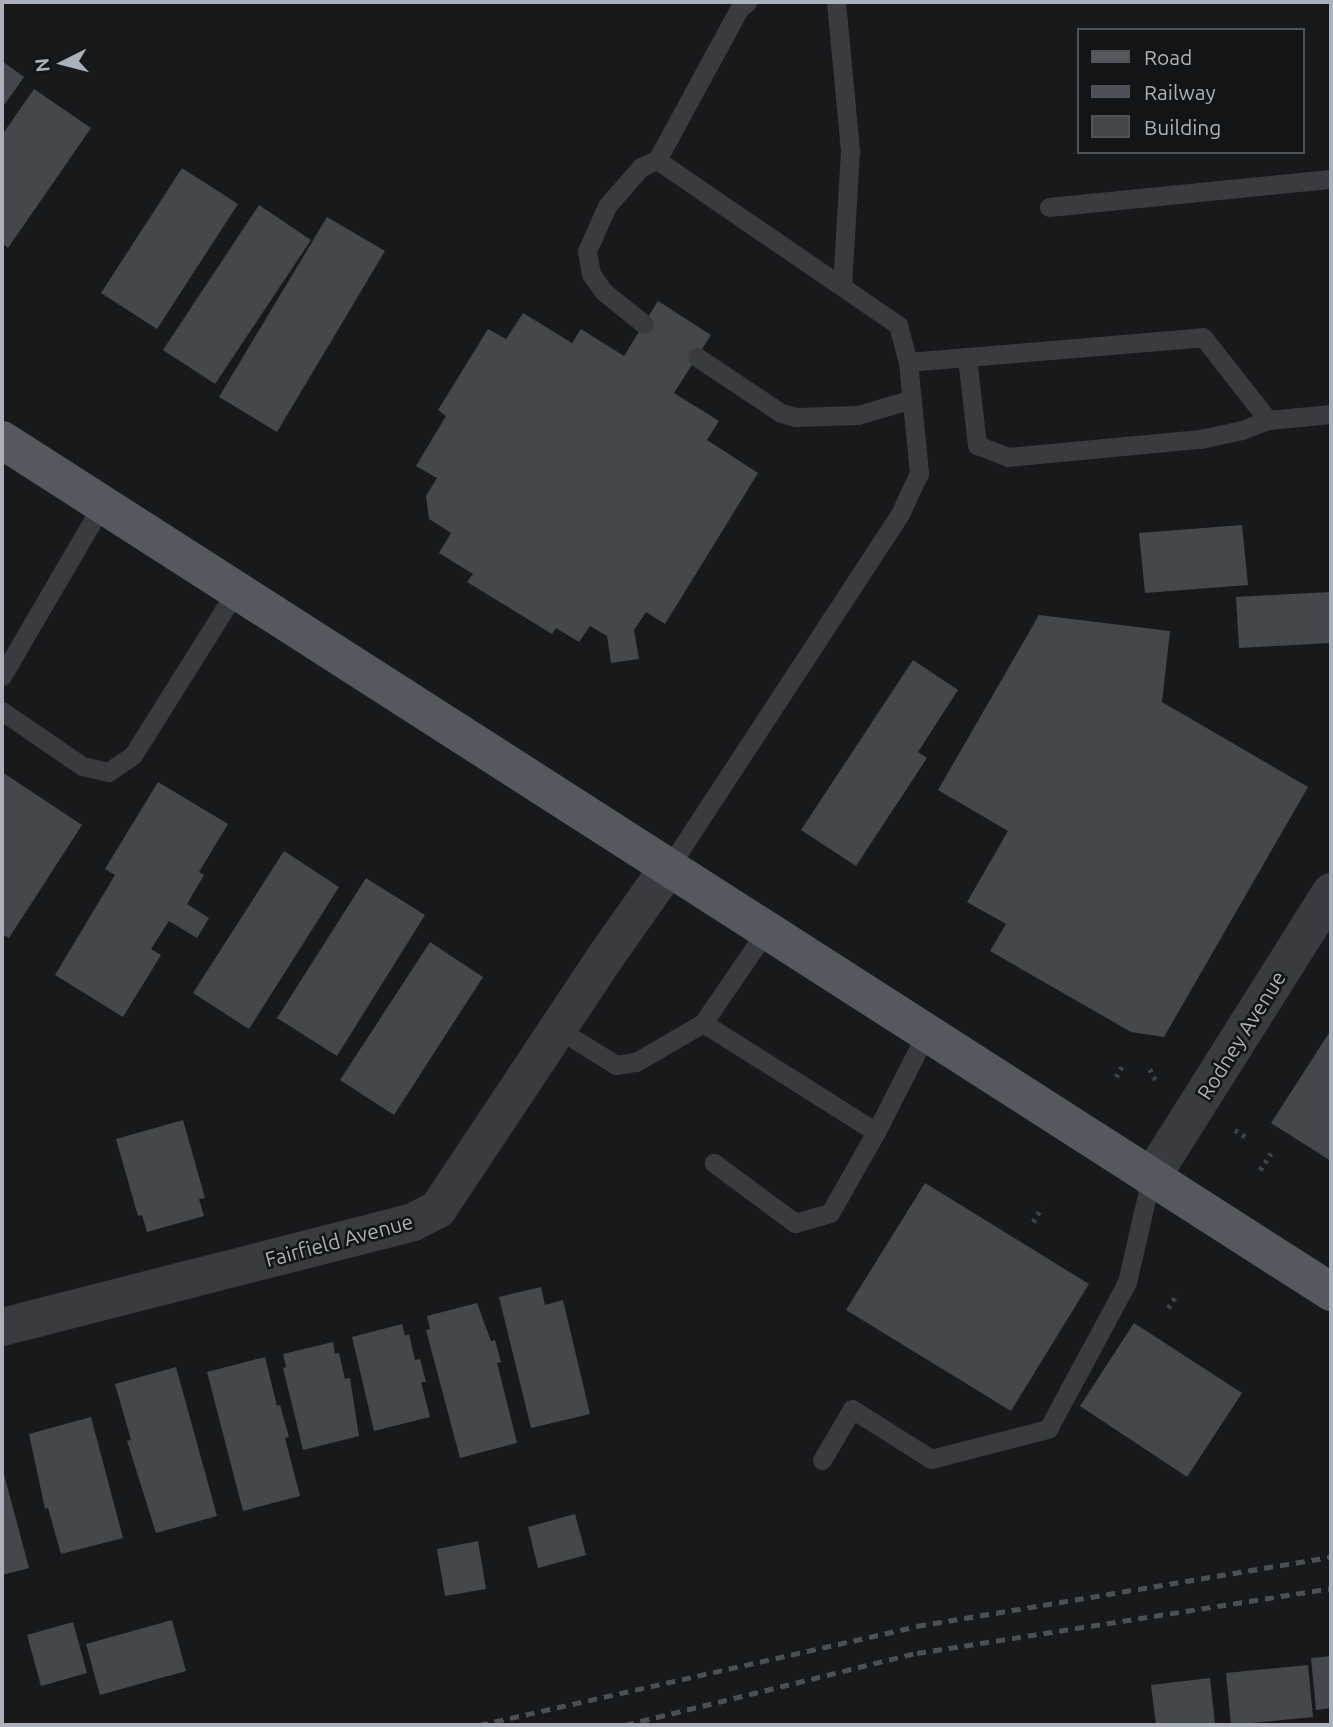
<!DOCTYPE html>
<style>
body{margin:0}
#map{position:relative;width:1333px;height:1727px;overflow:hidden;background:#18191b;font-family:Ubuntu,sans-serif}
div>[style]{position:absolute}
.building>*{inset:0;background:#44474b}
.path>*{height:4.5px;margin-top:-2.25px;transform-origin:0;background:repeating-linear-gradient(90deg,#3f4247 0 3.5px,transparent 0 8.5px)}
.service>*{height:19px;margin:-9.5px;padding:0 9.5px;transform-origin:9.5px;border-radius:9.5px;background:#393b40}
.minor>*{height:38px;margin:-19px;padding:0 19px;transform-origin:19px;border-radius:19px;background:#393b40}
.primary>*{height:38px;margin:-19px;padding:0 19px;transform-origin:19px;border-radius:19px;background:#55585f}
.rail>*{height:5px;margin-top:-2.5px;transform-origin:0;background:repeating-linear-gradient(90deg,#4c4f55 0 9px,transparent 0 16px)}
span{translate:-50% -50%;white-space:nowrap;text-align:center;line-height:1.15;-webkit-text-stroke:5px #131416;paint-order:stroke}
.street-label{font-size:21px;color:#aab1bb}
.frame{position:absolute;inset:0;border:4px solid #aab1bb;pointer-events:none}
.legend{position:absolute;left:1077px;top:28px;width:228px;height:126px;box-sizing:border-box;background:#131416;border:2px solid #4f5358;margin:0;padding:9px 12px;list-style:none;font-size:21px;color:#aab1bb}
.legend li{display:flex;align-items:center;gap:14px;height:35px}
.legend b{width:35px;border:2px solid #4f5358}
.north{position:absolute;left:28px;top:28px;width:70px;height:70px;-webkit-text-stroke:5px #131416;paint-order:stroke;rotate:264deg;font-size:19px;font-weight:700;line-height:28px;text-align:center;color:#aab1bb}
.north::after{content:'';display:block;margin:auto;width:24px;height:32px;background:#aab1bb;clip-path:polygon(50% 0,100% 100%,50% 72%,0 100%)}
</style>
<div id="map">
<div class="building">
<i style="clip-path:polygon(2px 61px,24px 77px,2px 108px)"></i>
<i style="clip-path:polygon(34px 89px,91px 128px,8px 248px,2px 243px,2px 135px)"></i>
<i style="clip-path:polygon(182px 168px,238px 204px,157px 329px,101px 293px)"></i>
<i style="clip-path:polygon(259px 205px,311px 240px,215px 384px,163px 350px)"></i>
<i style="clip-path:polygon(327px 217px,385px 251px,277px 432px,219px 397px)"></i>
<i style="clip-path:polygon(658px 301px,711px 335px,674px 393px,719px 421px,707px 440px,758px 473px,665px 624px,646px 612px,634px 630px,639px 659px,611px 663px,607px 636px,590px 626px,579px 642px,556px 628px,552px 634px,467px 582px,473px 574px,439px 553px,451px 533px,429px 519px,426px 496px,437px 478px,416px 466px,446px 416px,438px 410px,488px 329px,506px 339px,523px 313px,572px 343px,581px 329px,624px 356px)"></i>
<i style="clip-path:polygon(1242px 525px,1248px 585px,1145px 593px,1139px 533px)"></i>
<i style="clip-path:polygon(1330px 592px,1331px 643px,1239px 648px,1236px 597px)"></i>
<i style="clip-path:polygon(1039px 615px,1170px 631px,1162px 702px,1308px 787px,1164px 1037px,1131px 1032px,990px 951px,1006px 924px,967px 902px,1008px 831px,938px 790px)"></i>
<i style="clip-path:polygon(913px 660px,958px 690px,918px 752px,927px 758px,856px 866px,801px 830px)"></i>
<i style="clip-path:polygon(2px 772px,82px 825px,9px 938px,2px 934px)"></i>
<i style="clip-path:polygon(158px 782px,228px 824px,199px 872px,204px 875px,187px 904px,209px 918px,197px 938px,169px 921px,151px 949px,161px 955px,123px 1017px,55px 975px,115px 875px,105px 869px)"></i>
<i style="clip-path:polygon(284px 851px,339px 887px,249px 1029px,193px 993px)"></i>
<i style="clip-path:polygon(366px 878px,425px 915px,337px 1056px,277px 1018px)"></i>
<i style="clip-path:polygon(430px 942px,483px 977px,394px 1115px,340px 1080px)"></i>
<i style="clip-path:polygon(1331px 1030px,1331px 1161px,1271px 1123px)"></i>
<i style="clip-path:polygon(183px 1120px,205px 1198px,199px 1199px,204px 1216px,147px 1232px,142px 1215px,138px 1216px,116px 1139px)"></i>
<i style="clip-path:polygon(925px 1183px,1089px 1284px,1011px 1411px,846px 1310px)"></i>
<i style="clip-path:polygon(541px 1287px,545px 1305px,563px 1300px,590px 1414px,531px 1428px,499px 1297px)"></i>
<i style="clip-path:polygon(477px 1303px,491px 1341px,495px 1340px,501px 1362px,497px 1363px,517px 1443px,460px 1458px,426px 1330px,430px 1329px,427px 1316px)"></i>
<i style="clip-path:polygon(1134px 1323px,1242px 1393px,1187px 1477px,1080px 1406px)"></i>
<i style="clip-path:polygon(402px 1324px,405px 1336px,409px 1334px,415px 1360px,420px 1359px,426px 1382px,421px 1382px,430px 1417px,374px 1431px,352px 1337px)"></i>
<i style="clip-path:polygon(333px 1342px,335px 1354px,339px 1353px,345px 1379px,350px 1378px,359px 1436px,303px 1450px,283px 1368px,286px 1367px,283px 1354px)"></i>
<i style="clip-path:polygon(265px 1357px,277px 1406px,280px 1405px,289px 1437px,285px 1438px,300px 1496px,243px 1511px,207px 1372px)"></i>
<i style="clip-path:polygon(176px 1367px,217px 1516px,156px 1533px,127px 1441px,131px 1440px,115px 1384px)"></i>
<i style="clip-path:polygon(91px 1417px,123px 1538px,61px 1554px,48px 1508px,45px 1509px,29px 1434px)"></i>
<i style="clip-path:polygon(2px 1467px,29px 1568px,2px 1575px)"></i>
<i style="clip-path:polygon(575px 1514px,586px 1555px,538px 1568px,528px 1527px)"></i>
<i style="clip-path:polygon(478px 1541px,486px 1589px,445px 1596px,437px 1549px)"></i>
<i style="clip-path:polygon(172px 1620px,186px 1671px,100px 1695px,86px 1644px)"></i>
<i style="clip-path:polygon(73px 1622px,87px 1673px,41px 1686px,27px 1635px)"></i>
<i style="clip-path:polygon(1331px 1656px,1331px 1708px,1316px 1710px,1311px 1658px)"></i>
<i style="clip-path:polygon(1308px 1665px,1313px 1717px,1231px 1725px,1226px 1673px)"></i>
<i style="clip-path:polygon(1210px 1678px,1215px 1724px,1156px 1725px,1151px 1685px)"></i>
</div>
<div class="path">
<i style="left:1150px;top:1069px;width:13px;rotate:63deg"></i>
<i style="left:1116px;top:1077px;width:15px;rotate:-62deg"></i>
<i style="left:1235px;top:1130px;width:13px;rotate:32deg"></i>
<i style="left:1260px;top:1170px;width:20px;rotate:-57deg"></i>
<i style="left:1033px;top:1222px;width:17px;rotate:-59deg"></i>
<i style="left:1168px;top:1308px;width:17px;rotate:-57deg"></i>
</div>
<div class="service">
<i style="left:836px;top:2px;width:150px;rotate:84.6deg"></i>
<i style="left:850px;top:151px;width:134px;rotate:93.4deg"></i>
<i style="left:657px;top:160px;width:172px;rotate:-61.5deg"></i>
<i style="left:739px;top:9px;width:11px;rotate:-41deg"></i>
<i style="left:1049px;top:207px;width:283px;rotate:-5.7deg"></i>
<i style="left:644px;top:324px;width:51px;rotate:-141.3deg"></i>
<i style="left:604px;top:292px;width:22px;rotate:-126deg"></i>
<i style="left:591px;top:274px;width:23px;rotate:-100deg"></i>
<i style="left:587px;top:251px;width:49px;rotate:-66deg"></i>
<i style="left:607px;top:206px;width:52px;rotate:-48.9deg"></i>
<i style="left:641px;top:167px;width:17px;rotate:-24deg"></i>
<i style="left:657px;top:160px;width:292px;rotate:34.4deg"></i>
<i style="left:898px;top:325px;width:38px;rotate:75deg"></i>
<i style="left:908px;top:362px;width:112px;rotate:84.3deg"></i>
<i style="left:919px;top:473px;width:45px;rotate:114.9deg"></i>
<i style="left:900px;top:514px;width:423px;rotate:123.2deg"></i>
<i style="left:697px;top:357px;width:101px;rotate:33.7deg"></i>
<i style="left:781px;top:413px;width:16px;rotate:15deg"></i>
<i style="left:796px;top:417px;width:62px;rotate:-1.8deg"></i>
<i style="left:858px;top:415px;width:56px;rotate:-16.5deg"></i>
<i style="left:967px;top:357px;width:89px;rotate:83.5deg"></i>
<i style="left:977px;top:445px;width:33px;rotate:21deg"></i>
<i style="left:1008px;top:457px;width:193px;rotate:-5.4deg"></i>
<i style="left:1200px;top:439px;width:43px;rotate:-12.1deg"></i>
<i style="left:1242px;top:430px;width:28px;rotate:-21deg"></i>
<i style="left:1268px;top:420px;width:63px;rotate:-5.4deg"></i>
<i style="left:908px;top:362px;width:296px;rotate:-4.8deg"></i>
<i style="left:1203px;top:337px;width:105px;rotate:51.9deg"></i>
<i style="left:2px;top:676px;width:198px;rotate:-59.7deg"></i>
<i style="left:2px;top:711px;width:97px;rotate:34.5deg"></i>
<i style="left:82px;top:766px;width:27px;rotate:13deg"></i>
<i style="left:108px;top:772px;width:30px;rotate:-34deg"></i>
<i style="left:133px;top:755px;width:194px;rotate:-57.9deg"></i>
<i style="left:703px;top:1023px;width:112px;rotate:-55.6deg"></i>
<i style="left:558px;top:1029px;width:68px;rotate:31.8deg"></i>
<i style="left:616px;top:1065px;width:20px;rotate:-9deg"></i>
<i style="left:636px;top:1062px;width:78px;rotate:-30.2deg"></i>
<i style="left:703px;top:1023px;width:204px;rotate:32.2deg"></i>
<i style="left:876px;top:1132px;width:93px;rotate:119.6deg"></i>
<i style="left:830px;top:1213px;width:36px;rotate:164deg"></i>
<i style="left:795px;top:1223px;width:101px;rotate:-143.5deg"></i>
<i style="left:876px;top:1132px;width:110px;rotate:-63deg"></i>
<i style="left:822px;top:1460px;width:59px;rotate:-59.5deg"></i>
<i style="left:852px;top:1409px;width:93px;rotate:32.3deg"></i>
<i style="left:931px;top:1459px;width:121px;rotate:-14.4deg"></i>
<i style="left:1048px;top:1429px;width:167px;rotate:-61.7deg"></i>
<i style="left:1127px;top:1282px;width:107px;rotate:-77deg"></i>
</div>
<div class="minor">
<i style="left:1151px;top:1178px;width:338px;rotate:-57.8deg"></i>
<i style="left:2px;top:1327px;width:424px;rotate:-14.3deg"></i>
<i style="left:413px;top:1222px;width:28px;rotate:-27deg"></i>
<i style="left:438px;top:1209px;width:304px;rotate:-56.4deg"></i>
<i style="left:606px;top:956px;width:108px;rotate:-54.8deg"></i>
</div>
<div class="primary">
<i style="left:2px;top:440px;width:1579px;rotate:32.66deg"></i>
</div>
<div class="rail">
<i style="left:479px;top:1725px;width:449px;rotate:-12.7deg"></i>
<i style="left:917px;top:1626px;width:420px;rotate:-9.5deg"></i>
<i style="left:625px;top:1725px;width:301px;rotate:-13.9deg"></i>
<i style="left:917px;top:1653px;width:419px;rotate:-8.9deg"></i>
</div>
<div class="street-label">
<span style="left:1241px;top:1035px;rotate:-58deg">Rodney Avenue</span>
<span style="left:339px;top:1240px;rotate:-15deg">Fairfield Avenue</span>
</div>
<div class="frame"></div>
<ul class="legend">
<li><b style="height:9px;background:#55585f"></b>Road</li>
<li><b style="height:9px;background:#4c4f55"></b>Railway</li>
<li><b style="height:19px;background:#44474b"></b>Building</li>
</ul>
<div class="north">N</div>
</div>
